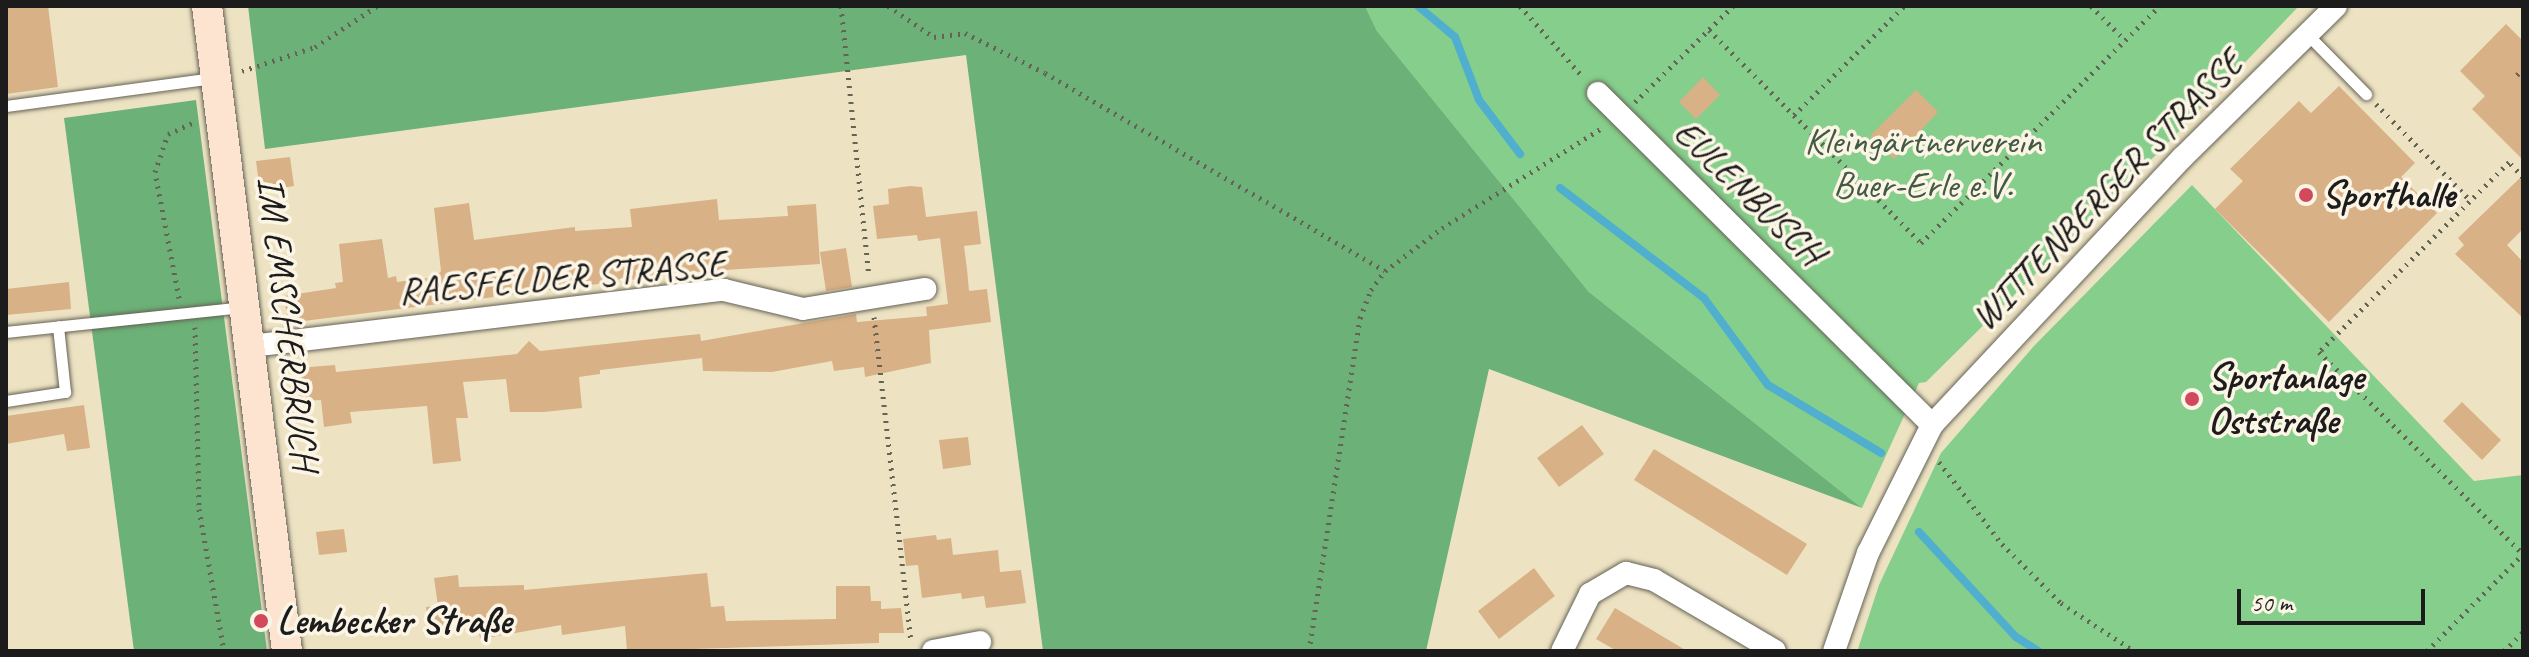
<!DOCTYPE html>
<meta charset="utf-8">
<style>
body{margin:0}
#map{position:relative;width:2529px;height:657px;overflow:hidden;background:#ede3c3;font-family:Caveat,sans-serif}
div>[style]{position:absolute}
.green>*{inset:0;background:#85ce8b}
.forest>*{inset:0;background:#6cb177}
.stream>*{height:8px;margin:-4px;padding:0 4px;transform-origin:4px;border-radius:4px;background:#50afcf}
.building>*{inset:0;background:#d8b186}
.path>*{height:5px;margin-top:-2.5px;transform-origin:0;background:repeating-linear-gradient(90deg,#656256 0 2px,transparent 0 8px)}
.roads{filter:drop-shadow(0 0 2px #656256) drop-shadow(0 0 2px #656256)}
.lane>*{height:11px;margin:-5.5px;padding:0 5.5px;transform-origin:5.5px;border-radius:5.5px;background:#fff}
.street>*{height:22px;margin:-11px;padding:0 11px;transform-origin:11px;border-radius:11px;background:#fff}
.secondary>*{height:30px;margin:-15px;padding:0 15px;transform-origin:15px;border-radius:15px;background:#fde4d0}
.dots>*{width:22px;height:22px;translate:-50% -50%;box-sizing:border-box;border:4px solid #fcf5e5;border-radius:50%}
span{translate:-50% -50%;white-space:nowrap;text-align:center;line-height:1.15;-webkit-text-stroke:7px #fcf5e5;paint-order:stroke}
.park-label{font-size:38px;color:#415a43}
.street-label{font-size:38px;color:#1c1c1c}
.poi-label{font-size:38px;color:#1c1c1c;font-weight:700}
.left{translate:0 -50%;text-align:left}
.frame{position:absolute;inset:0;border:8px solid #1c1c1c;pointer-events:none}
.scale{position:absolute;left:2237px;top:589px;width:188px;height:36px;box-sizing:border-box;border:4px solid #1c1c1c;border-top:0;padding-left:10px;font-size:24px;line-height:28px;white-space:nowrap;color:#1c1c1c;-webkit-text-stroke:6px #fcf5e5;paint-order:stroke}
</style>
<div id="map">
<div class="green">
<i style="clip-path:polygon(1365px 6px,2299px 6px,2163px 148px,1926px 382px,1919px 383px,1862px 508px,1589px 292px,1377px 31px)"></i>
<i style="clip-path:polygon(2192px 185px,2474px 481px,2523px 475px,2523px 651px,1858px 649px,1879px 585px,1941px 453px,2034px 346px)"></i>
</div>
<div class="forest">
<i style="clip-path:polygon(248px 6px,1365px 6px,1377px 31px,1589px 292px,1862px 508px,1489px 369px,1426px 651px,1043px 651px,966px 55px,265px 149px)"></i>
<i style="clip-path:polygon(196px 100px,267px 651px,134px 651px,64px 118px)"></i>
</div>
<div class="stream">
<i style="left:1418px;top:6px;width:48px;rotate:40deg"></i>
<i style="left:1455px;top:37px;width:67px;rotate:69.1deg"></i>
<i style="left:1479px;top:100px;width:68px;rotate:52.8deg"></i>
<i style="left:1560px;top:188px;width:181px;rotate:37.4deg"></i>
<i style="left:1704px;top:298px;width:108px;rotate:53.7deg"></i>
<i style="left:1768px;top:385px;width:132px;rotate:31deg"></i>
<i style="left:1919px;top:532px;width:143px;rotate:47.3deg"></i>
<i style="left:2016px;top:637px;width:26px;rotate:32deg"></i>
</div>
<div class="building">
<i style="clip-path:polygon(6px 6px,48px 6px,58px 87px,6px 94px)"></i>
<i style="clip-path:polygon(2506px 24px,2523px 41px,2523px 160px,2472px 109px,2485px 96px,2460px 71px)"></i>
<i style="clip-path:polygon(1703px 77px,1720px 95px,1696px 119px,1679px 102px)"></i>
<i style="clip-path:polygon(2339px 86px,2415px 163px,2401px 177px,2437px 213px,2329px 322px,2215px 209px,2243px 181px,2230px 169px,2299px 101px,2311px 113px)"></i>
<i style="clip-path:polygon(1916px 90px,1938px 112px,1894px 159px,1870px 136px)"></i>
<i style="clip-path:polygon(290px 157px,294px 186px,260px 191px,256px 161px)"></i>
<i style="clip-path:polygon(2523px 175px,2523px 229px,2507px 245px,2523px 262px,2523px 318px,2455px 254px,2464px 245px,2458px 238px)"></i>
<i style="clip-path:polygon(910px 186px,922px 187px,926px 217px,977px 211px,981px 244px,964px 246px,967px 269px,969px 291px,987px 289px,991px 322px,929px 330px,931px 363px,865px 377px,864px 367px,834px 371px,832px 361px,772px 372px,703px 371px,702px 358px,600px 370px,600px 374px,579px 377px,582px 408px,544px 412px,510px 412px,506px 379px,463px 382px,468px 418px,456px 418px,461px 461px,433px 464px,427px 406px,350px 412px,352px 423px,324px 427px,321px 400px,302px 401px,299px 394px,297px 368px,335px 365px,336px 372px,517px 354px,529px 341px,540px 351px,700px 334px,701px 341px,856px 314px,857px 322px,927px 316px,926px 307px,948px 304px,940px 238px,918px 241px,917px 235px,877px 239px,873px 206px,889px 204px,888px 189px)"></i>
<i style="clip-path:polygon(717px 199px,719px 220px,788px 216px,787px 206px,816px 204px,820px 264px,694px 272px,288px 323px,284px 296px,336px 288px,335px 283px,343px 282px,339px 244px,382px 239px,388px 278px,396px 276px,397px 282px,436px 277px,441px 271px,434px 208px,469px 203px,474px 240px,575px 227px,575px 231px,632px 227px,630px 209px)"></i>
<i style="clip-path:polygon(846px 248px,852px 287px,826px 291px,820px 252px)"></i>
<i style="clip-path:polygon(69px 282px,71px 309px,6px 315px,6px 289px)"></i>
<i style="clip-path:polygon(2462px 402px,2501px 440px,2482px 460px,2443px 421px)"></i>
<i style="clip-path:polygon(84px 405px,90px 448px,67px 451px,64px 434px,6px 444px,6px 416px)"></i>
<i style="clip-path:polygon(1582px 425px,1604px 454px,1559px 487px,1537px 458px)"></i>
<i style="clip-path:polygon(968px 437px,971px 465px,943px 469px,939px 440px)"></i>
<i style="clip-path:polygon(1654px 449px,1807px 544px,1787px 575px,1634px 480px)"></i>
<i style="clip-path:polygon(344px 529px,347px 552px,319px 555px,316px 532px)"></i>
<i style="clip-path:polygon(936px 535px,937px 540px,951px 538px,953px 555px,998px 550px,1000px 572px,1021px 570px,1026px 603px,986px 608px,984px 596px,962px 599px,961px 593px,922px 598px,918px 565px,906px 566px,903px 539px)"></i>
<i style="clip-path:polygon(1534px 568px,1555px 596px,1499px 639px,1478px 611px)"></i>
<i style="clip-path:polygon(707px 573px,711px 607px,724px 606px,726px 621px,836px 619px,836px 586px,870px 586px,871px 601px,881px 601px,881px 609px,901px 608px,904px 633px,879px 633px,879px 643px,627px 651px,625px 626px,562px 635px,561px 625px,480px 639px,478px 625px,430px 632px,426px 607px,438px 606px,434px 578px,458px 575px,459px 587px,524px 585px,524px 590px)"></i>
<i style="clip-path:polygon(1615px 608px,1687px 651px,1617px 651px,1596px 639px)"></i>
</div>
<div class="path">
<i style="left:841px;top:6px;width:271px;rotate:84.1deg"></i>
<i style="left:888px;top:6px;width:55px;rotate:34deg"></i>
<i style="left:934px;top:37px;width:31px;rotate:-7deg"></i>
<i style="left:965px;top:33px;width:89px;rotate:26.6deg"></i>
<i style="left:1045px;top:73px;width:393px;rotate:30.2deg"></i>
<i style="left:1520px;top:6px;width:95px;rotate:48.4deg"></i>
<i style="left:2091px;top:6px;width:48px;rotate:45deg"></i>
<i style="left:1709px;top:30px;width:301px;rotate:45.1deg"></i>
<i style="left:1921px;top:243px;width:337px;rotate:-44.8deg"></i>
<i style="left:242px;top:71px;width:77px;rotate:-18.2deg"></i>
<i style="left:315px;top:47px;width:74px;rotate:-33.5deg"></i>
<i style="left:2517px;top:75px;width:8px;rotate:-45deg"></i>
<i style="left:1635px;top:102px;width:137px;rotate:-44.4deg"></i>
<i style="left:2376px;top:104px;width:134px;rotate:45.6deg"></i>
<i style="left:1794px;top:115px;width:155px;rotate:-44.7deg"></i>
<i style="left:2523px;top:177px;width:21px;rotate:-133deg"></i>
<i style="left:2509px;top:162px;width:269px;rotate:135deg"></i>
<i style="left:2319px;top:352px;width:287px;rotate:44.7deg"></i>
<i style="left:179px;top:298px;width:128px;rotate:-100.8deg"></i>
<i style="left:155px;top:172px;width:40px;rotate:-71.1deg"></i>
<i style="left:168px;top:134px;width:30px;rotate:-24deg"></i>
<i style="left:874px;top:317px;width:326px;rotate:83.5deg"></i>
<i style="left:195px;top:327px;width:182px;rotate:88.7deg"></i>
<i style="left:199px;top:509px;width:144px;rotate:80deg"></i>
<i style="left:1939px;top:462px;width:103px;rotate:52.5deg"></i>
<i style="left:2002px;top:544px;width:83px;rotate:45deg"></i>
<i style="left:2061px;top:603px;width:87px;rotate:33.3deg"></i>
<i style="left:1309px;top:651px;width:337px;rotate:-81.3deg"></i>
<i style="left:1360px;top:318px;width:30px;rotate:-69deg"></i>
<i style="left:1371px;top:290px;width:24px;rotate:-54deg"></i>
<i style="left:1385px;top:271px;width:71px;rotate:-37deg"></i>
<i style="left:1442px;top:228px;width:189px;rotate:-32deg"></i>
<i style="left:2427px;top:651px;width:134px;rotate:-45.3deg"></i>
<i style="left:2504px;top:651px;width:27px;rotate:-45deg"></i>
</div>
<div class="roads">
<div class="lane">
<i style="left:2308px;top:35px;width:83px;rotate:45.5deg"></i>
<i style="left:6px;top:106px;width:209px;rotate:-7.7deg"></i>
<i style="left:6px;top:332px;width:237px;rotate:-6deg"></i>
<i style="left:6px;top:401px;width:60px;rotate:-8.7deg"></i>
<i style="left:65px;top:392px;width:66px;rotate:-96.1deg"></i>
</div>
<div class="street">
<i style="left:1598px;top:93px;width:471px;rotate:44.8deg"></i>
<i style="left:251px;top:346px;width:476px;rotate:-6.8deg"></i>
<i style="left:724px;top:290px;width:81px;rotate:13.5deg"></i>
<i style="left:803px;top:309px;width:124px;rotate:-9.3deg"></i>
<i style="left:933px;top:651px;width:48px;rotate:-10.8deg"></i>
<i style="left:1562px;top:651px;width:64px;rotate:-63.8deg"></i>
<i style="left:1590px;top:594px;width:42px;rotate:-30.3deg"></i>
<i style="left:1626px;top:573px;width:29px;rotate:14deg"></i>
<i style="left:1654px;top:580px;width:140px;rotate:30.4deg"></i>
<i style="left:1834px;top:651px;width:104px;rotate:-70.9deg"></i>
<i style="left:1868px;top:553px;width:143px;rotate:-63.4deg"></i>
<i style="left:1932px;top:425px;width:366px;rotate:-46.9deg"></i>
<i style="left:2182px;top:158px;width:216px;rotate:-44.6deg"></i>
</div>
<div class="secondary">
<i style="left:207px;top:6px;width:650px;rotate:82.93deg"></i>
</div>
</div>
<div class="dots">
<i style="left:2306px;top:195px;background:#d1495b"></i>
<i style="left:2192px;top:399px;background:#d1495b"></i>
<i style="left:261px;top:621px;background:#d1495b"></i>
</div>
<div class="park-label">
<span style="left:1923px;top:163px">Kleingärtnerverein<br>Buer-Erle e.V.</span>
</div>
<div class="street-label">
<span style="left:2107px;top:190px;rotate:-46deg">WITTENBERGER STRASSE</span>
<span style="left:1749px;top:192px;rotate:44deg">EULENBUSCH</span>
<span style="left:562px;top:277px;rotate:-5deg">RAESFELDER STRASSE</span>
<span style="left:288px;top:323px;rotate:83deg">IM EMSCHERBRUCH</span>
</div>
<div class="poi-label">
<span class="left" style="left:2322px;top:195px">Sporthalle</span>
<span class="left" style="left:2208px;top:399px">Sportanlage<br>Oststraße</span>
<span class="left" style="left:277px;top:621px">Lembecker Straße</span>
</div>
<div class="frame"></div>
<div class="scale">50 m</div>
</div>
